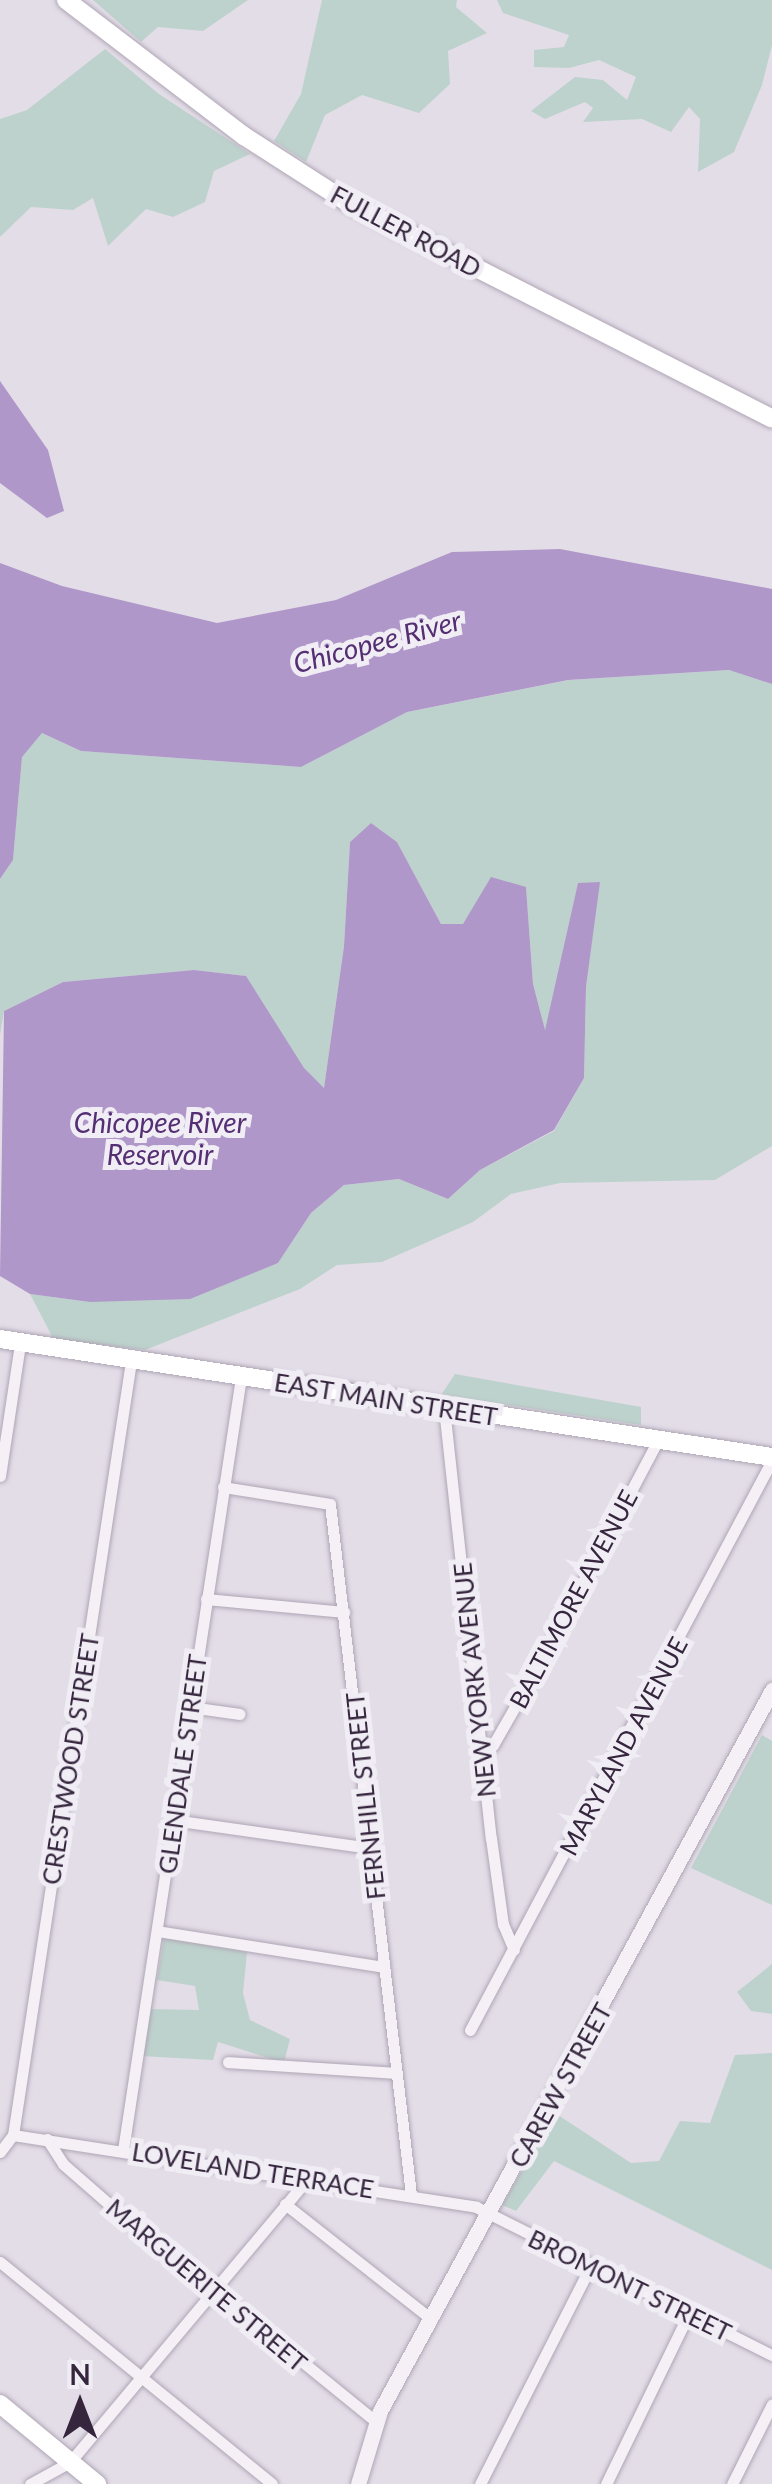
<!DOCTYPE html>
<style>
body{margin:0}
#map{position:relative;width:772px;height:2484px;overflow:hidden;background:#e3dde8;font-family:Lato,sans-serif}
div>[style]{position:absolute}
.green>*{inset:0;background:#bed2cd}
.water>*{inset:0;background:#b097c9}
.roads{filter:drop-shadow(0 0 2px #afa6b5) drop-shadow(0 0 2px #afa6b5)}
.minor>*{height:11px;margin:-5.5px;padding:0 5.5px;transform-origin:5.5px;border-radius:5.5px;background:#f4f0f6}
.tertiary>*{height:15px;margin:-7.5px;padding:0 7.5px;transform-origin:7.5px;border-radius:7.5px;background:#f4f0f6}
.secondary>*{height:18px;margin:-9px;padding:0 9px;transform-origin:9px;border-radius:9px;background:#fff}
span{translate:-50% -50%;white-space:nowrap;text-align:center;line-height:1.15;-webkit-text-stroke:10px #f1edf5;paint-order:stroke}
.street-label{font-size:25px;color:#35263e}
.water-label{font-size:28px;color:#542f73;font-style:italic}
.north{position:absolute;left:30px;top:2354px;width:100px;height:100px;-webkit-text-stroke:8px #f1edf5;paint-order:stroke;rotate:0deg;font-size:28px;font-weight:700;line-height:40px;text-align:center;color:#35263e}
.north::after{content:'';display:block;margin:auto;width:35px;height:45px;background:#35263e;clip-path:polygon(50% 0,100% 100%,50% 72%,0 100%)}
</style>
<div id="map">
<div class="green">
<i style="clip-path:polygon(93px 0,248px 0,203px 31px,158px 27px,141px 42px)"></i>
<i style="clip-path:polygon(322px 0,457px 0,456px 7px,487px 33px,448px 51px,450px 84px,419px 113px,362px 95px,325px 115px,306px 162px,274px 141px,301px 94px)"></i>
<i style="clip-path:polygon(497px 0,772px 0,772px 45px,762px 85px,734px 152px,698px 172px,700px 119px,689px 107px,671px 132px,642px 119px,583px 122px,593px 108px,585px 102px,545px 119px,531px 111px,575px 77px,603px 80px,627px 100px,636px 77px,599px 60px,569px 68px,534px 67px,534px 50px,564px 47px,569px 35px,503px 13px)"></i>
<i style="clip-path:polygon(105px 49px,159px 94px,250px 154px,214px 171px,205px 202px,173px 217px,146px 209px,108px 246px,93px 198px,73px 210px,31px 207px,0 237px,0 119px,27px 110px)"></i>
<i style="clip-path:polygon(729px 670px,772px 684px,772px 1146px,715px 1180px,560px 1183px,511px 1194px,473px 1222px,382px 1262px,337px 1265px,300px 1289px,145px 1350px,54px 1340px,30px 1294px,90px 1302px,278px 1263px,311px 1213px,344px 1185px,399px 1179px,448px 1199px,480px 1170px,554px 1131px,584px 1078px,586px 987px,599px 883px,578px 884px,545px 1032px,533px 984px,526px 887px,463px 924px,441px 924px,397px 842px,371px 823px,350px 842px,344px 946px,324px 1088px,304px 1069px,245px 976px,194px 970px,63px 982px,4px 1011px,0 1035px,0 879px,13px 860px,22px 756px,42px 733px,81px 751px,301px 767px,407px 712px,569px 680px)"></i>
<i style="clip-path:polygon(455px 1374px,641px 1407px,641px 1425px,441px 1395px)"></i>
<i style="clip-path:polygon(762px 1735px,772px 1741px,772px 1905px,691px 1868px)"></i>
<i style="clip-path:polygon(164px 1938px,247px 1952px,243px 1993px,250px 2020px,290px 2039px,284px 2063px,218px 2042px,213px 2060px,141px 2056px,149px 2009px,199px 2010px,195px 1986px,157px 1980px)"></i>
<i style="clip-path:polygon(772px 1964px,772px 2014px,751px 2011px,737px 1992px)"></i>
<i style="clip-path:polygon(772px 2053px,772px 2270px,554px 2161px,516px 2211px,502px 2205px,555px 2113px,631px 2163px,659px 2161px,680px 2121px,710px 2123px,735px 2055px)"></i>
</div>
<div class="water">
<i style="clip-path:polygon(0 381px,48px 450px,64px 511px,47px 518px,0 483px)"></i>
<i style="clip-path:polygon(560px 549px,772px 589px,772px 684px,729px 670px,568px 680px,407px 712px,301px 767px,81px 751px,42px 733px,22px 757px,13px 860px,0 879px,0 563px,62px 586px,217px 623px,336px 600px,452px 552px)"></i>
<i style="clip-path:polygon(371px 823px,397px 842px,441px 924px,463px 924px,491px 877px,526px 887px,533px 984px,545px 1030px,578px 883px,600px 882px,586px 987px,584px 1078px,554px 1130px,480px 1170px,448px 1199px,399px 1179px,344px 1185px,311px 1213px,278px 1263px,190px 1299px,90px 1302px,30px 1294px,0 1276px,4px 1011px,63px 982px,194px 970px,246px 976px,304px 1068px,324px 1088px,344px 946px,350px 842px)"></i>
</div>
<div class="roads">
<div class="minor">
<i style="left:444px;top:1408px;width:433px;rotate:83.8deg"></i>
<i style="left:491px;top:1838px;width:87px;rotate:82.1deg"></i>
<i style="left:503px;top:1924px;width:28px;rotate:67deg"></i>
<i style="left:0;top:1476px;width:134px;rotate:-81.4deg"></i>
<i style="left:223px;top:1487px;width:108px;rotate:9deg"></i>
<i style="left:330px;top:1504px;width:696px;rotate:83.31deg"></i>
<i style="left:206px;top:1599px;width:139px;rotate:5.4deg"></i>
<i style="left:190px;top:1707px;width:50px;rotate:8deg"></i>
<i style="left:482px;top:1750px;width:12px;rotate:-24deg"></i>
<i style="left:493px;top:1745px;width:95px;rotate:-60.2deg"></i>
<i style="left:540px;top:1663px;width:252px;rotate:-62.1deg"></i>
<i style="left:173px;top:1820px;width:199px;rotate:8.1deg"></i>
<i style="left:157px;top:1931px;width:230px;rotate:9deg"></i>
<i style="left:470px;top:2030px;width:645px;rotate:-62.08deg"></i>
<i style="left:228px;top:2062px;width:168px;rotate:3.7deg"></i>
<i style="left:13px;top:2135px;width:469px;rotate:8.8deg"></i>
<i style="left:476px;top:2207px;width:331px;rotate:26.6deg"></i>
<i style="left:47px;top:2139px;width:30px;rotate:57deg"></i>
<i style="left:63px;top:2164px;width:73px;rotate:41.1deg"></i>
<i style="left:118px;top:2212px;width:333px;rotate:39.1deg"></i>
<i style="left:123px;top:2150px;width:782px;rotate:-81.32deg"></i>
<i style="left:0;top:2152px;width:21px;rotate:-53deg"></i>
<i style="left:13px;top:2135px;width:783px;rotate:-81.33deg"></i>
<i style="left:285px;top:2204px;width:186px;rotate:38.2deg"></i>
<i style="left:0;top:2262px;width:351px;rotate:39.2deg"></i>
<i style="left:30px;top:2484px;width:46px;rotate:-28.8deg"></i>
<i style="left:70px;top:2462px;width:371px;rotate:-50deg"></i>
<i style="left:480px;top:2484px;width:243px;rotate:-63.1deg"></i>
<i style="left:606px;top:2484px;width:188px;rotate:-64.1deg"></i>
<i style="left:732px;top:2484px;width:89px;rotate:-63.4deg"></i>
</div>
<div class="tertiary">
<i style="left:358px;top:2484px;width:76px;rotate:-73.2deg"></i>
<i style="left:380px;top:2411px;width:821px;rotate:-61.47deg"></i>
</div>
<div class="secondary">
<i style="left:66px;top:0;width:224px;rotate:37.4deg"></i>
<i style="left:244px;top:136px;width:122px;rotate:32.7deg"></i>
<i style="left:347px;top:202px;width:477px;rotate:27deg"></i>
<i style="left:0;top:1339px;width:781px;rotate:8.69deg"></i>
<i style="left:0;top:2404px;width:126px;rotate:39.5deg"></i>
</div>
</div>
<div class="street-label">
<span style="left:406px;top:231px;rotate:28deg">FULLER ROAD</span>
<span style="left:386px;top:1399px;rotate:9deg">EAST MAIN STREET</span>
<span style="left:573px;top:1599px;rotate:-62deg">BALTIMORE AVENUE</span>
<span style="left:474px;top:1680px;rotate:-96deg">NEW YORK AVENUE</span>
<span style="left:623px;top:1746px;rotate:-62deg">MARYLAND AVENUE</span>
<span style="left:70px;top:1759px;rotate:-81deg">CRESTWOOD STREET</span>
<span style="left:182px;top:1764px;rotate:-82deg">GLENDALE STREET</span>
<span style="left:365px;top:1796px;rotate:-96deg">FERNHILL STREET</span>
<span style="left:560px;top:2085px;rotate:-61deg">CAREW STREET</span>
<span style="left:253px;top:2170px;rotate:9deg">LOVELAND TERRACE</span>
<span style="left:207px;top:2285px;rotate:40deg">MARGUERITE STREET</span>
<span style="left:630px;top:2285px;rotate:26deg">BROMONT STREET</span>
</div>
<div class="water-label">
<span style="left:377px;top:641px;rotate:-15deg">Chicopee River</span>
<span style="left:160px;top:1138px">Chicopee River<br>Reservoir</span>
</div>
<div class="north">N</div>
</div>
